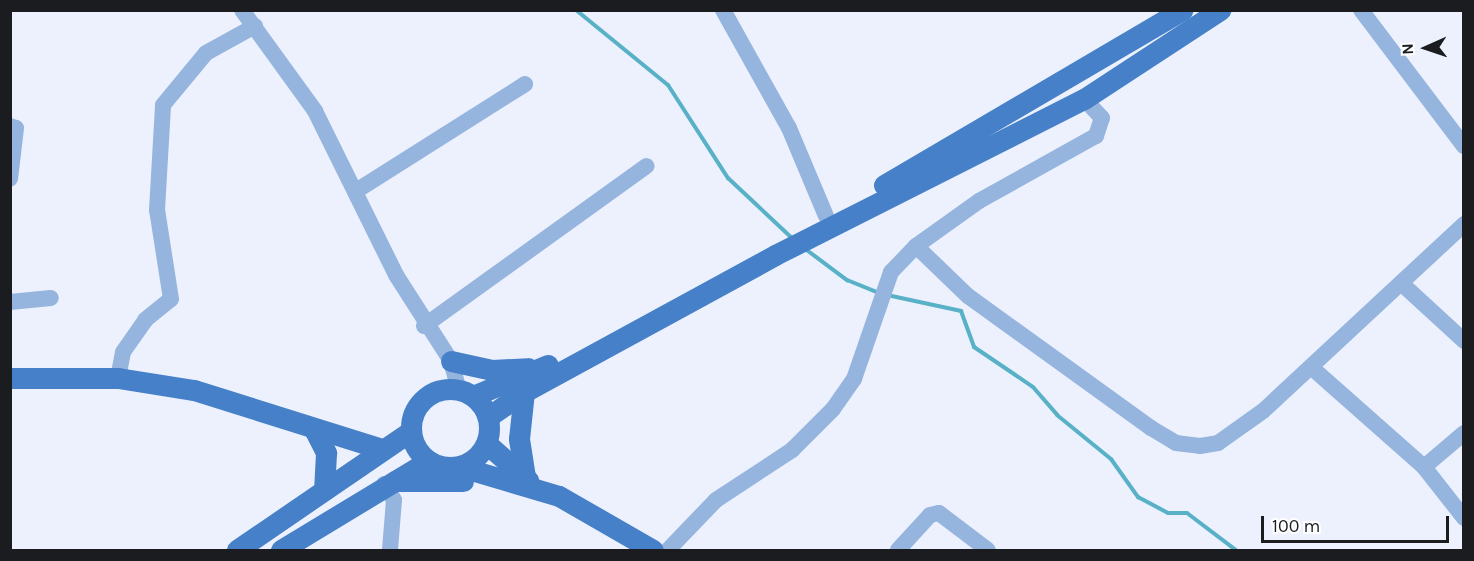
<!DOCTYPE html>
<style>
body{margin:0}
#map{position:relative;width:1474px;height:561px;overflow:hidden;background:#edf1fd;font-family:Karla,sans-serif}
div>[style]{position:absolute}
.stream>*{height:4px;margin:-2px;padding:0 2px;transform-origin:2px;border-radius:2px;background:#58b1c6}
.minor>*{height:16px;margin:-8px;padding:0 8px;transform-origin:8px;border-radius:8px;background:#96b5de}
.major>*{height:21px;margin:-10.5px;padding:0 10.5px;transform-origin:10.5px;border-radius:10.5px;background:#4580c8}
.major>.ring{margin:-10.5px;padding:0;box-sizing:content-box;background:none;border:21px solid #4580c8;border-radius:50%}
span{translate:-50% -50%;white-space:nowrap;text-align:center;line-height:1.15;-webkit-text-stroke:4.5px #fff;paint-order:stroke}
.frame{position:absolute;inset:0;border:12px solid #1a1c20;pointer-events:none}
.north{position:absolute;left:1396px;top:18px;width:60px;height:60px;-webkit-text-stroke:4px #fff;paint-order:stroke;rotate:267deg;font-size:16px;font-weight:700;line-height:24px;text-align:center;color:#1a1c20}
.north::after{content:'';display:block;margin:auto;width:21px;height:27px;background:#1a1c20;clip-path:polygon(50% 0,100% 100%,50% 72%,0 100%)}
.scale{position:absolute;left:1261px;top:516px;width:188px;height:27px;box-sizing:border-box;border:3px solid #1a1c20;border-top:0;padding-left:8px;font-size:18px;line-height:21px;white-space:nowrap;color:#1a1c20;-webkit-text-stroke:4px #fff;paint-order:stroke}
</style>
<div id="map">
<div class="stream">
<i style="left:576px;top:10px;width:119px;rotate:39.2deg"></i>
<i style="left:668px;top:85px;width:111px;rotate:57.2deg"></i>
<i style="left:728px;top:178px;width:88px;rotate:43.2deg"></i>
<i style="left:804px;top:248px;width:54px;rotate:36.7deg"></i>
<i style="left:847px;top:280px;width:35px;rotate:22deg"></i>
<i style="left:887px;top:295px;width:76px;rotate:12.2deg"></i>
<i style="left:961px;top:311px;width:38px;rotate:70deg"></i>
<i style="left:974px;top:347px;width:71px;rotate:34.1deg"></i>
<i style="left:1033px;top:387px;width:37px;rotate:49deg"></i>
<i style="left:1057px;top:415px;width:70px;rotate:39.2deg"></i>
<i style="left:1111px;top:459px;width:47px;rotate:54.6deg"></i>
<i style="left:1138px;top:497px;width:34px;rotate:28deg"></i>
<i style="left:1168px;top:513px;width:19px"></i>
<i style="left:1187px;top:513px;width:61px;rotate:37.1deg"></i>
</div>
<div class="minor">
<i style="left:242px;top:10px;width:125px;rotate:54.1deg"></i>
<i style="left:315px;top:111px;width:183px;rotate:63.7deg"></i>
<i style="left:396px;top:275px;width:102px;rotate:57.4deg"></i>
<i style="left:451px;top:361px;width:27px;rotate:75deg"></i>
<i style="left:723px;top:10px;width:135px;rotate:60.8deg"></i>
<i style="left:789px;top:128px;width:95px;rotate:67.2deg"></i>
<i style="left:1361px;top:10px;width:171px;rotate:52.9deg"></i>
<i style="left:10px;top:126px;width:6px;rotate:18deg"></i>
<i style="left:16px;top:128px;width:51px;rotate:96.7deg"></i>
<i style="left:356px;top:191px;width:200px;rotate:-32.3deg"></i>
<i style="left:916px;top:246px;width:72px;rotate:43.9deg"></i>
<i style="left:968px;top:296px;width:226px;rotate:35.8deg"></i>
<i style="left:1151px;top:428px;width:29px;rotate:31deg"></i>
<i style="left:1176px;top:443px;width:24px;rotate:7deg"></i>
<i style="left:1200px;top:446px;width:18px;rotate:-9deg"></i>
<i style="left:1218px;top:443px;width:55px;rotate:-35.4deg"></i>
<i style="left:1263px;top:411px;width:275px;rotate:-42.9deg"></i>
<i style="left:1401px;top:283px;width:86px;rotate:42.6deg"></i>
<i style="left:10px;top:302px;width:41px;rotate:-5.6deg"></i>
<i style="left:424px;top:326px;width:274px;rotate:-35.7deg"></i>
<i style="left:1311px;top:367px;width:151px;rotate:41.5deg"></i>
<i style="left:1424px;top:467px;width:65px;rotate:51.9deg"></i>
<i style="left:118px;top:378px;width:26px;rotate:-79deg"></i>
<i style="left:123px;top:352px;width:39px;rotate:-55deg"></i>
<i style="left:145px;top:320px;width:33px;rotate:-39deg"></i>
<i style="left:171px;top:299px;width:90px;rotate:-98.9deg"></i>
<i style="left:157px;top:210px;width:105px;rotate:-86.7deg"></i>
<i style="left:163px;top:105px;width:67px;rotate:-50.4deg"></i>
<i style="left:206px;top:53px;width:56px;rotate:-28.9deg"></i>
<i style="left:1424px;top:467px;width:52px;rotate:-40.4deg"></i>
<i style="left:384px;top:484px;width:19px;rotate:58deg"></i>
<i style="left:394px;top:500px;width:50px;rotate:94.6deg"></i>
<i style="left:668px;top:550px;width:69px;rotate:-46.2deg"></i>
<i style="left:716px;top:500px;width:91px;rotate:-33.3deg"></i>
<i style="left:792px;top:450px;width:58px;rotate:-45deg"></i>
<i style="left:833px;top:409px;width:37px;rotate:-55deg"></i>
<i style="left:854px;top:379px;width:113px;rotate:-70.9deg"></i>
<i style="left:891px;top:272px;width:36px;rotate:-46deg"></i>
<i style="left:916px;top:246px;width:77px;rotate:-35.5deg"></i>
<i style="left:979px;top:201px;width:134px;rotate:-29.1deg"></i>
<i style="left:1096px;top:136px;width:19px;rotate:-72deg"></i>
<i style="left:1102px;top:118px;width:26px;rotate:-133deg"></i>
<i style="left:898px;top:550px;width:47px;rotate:-47.6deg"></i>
<i style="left:930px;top:515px;width:9px;rotate:-13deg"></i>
<i style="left:939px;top:513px;width:61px;rotate:37.1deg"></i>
</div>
<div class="major">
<i style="left:884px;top:185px;width:346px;rotate:-30.4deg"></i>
<i style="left:451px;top:361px;width:42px;rotate:12.4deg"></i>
<i style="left:492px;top:370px;width:36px;rotate:-3deg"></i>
<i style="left:10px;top:378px;width:108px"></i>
<i style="left:118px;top:378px;width:77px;rotate:9deg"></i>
<i style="left:194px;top:390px;width:197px;rotate:17.4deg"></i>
<i class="ring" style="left:411px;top:389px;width:57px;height:57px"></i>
<i style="left:524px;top:392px;width:47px;rotate:96.1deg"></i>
<i style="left:519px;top:439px;width:38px;rotate:81deg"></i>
<i style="left:473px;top:396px;width:81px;rotate:-22.5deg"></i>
<i style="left:488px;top:417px;width:44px;rotate:-34.8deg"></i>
<i style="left:524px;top:392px;width:286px;rotate:-28.6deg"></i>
<i style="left:775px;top:255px;width:346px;rotate:-26.8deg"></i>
<i style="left:1084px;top:99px;width:163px;rotate:-33.2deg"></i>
<i style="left:314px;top:429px;width:27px;rotate:63deg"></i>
<i style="left:326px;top:453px;width:37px;rotate:93deg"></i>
<i style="left:487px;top:444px;width:55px;rotate:41.3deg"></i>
<i style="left:461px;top:467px;width:102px;rotate:16.5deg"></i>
<i style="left:559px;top:496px;width:108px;rotate:29.9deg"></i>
<i style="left:395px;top:481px;width:68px"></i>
<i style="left:237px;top:550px;width:211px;rotate:-34.4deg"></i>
<i style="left:281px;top:550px;width:172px;rotate:-31.2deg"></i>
</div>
<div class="frame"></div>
<div class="north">N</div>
<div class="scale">100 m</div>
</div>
